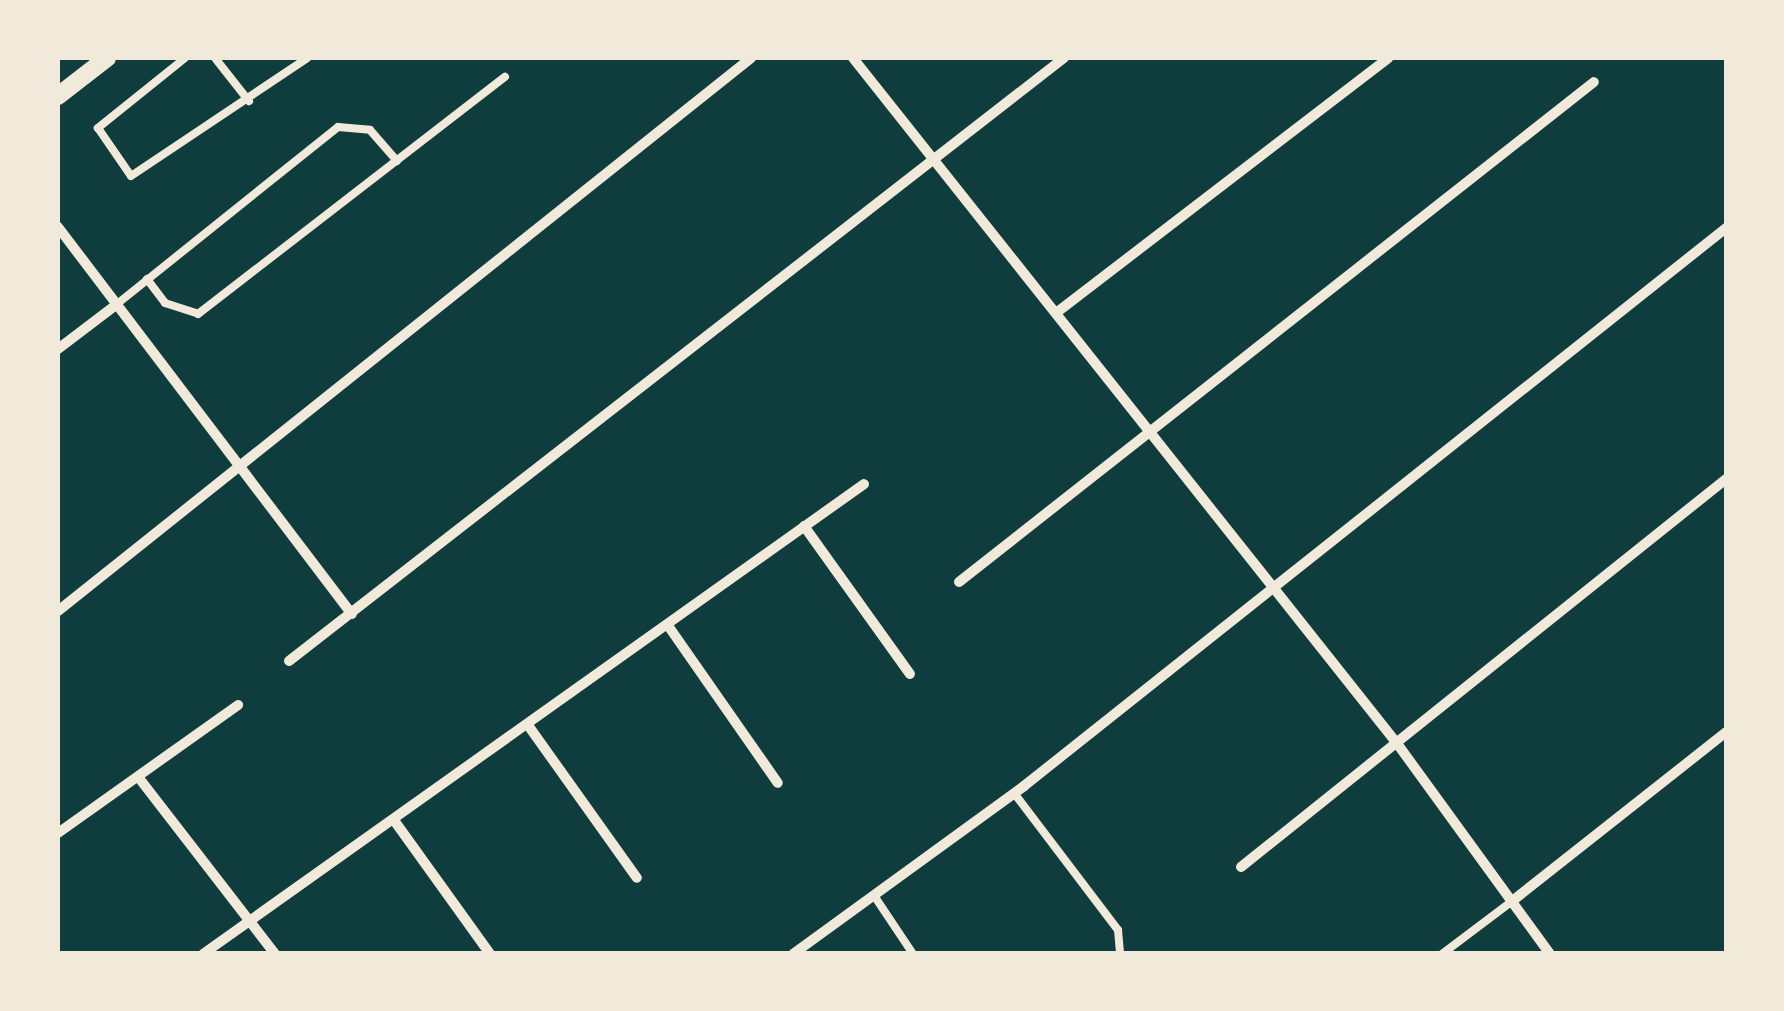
<!DOCTYPE html>
<style>
body{margin:0}
#map{position:relative;width:1784px;height:1011px;overflow:hidden;background:#0f3d3e;font-family:Mulish,sans-serif}
div>[style]{position:absolute}
.service>*{height:8px;margin:-4px;padding:0 4px;transform-origin:4px;border-radius:4px;background:#f1e9da}
.minor>*{height:10px;margin:-5px;padding:0 5px;transform-origin:5px;border-radius:5px;background:#f1e9da}
.tertiary>*{height:18px;margin:-9px;padding:0 9px;transform-origin:9px;border-radius:9px;background:#f1e9da}
span{translate:-50% -50%;white-space:nowrap;text-align:center;line-height:1.15;-webkit-text-stroke:8px #f1e9da;paint-order:stroke}
.frame{position:absolute;inset:0;border:60px solid #f1e9da;pointer-events:none}
</style>
<div id="map">
<div class="service">
<i style="left:185px;top:58px;width:112px;rotate:141.2deg"></i>
<i style="left:98px;top:128px;width:58px;rotate:55.5deg"></i>
<i style="left:131px;top:176px;width:212px;rotate:-33.8deg"></i>
<i style="left:215px;top:58px;width:55px;rotate:51.7deg"></i>
<i style="left:147px;top:279px;width:30px;rotate:53deg"></i>
<i style="left:165px;top:303px;width:35px;rotate:18deg"></i>
<i style="left:198px;top:314px;width:388px;rotate:-37.7deg"></i>
<i style="left:117px;top:304px;width:283px;rotate:-38.7deg"></i>
<i style="left:338px;top:127px;width:32px;rotate:5deg"></i>
<i style="left:370px;top:130px;width:41px;rotate:48.9deg"></i>
<i style="left:1014px;top:793px;width:172px;rotate:52.8deg"></i>
<i style="left:1118px;top:930px;width:24px;rotate:85deg"></i>
<i style="left:875px;top:897px;width:69px;rotate:56.3deg"></i>
<i style="left:1442px;top:954px;width:86px;rotate:-37deg"></i>
</div>
<div class="minor">
<i style="left:853px;top:58px;width:873px;rotate:51.56deg"></i>
<i style="left:1396px;top:742px;width:262px;rotate:54deg"></i>
<i style="left:58px;top:227px;width:486px;rotate:52.8deg"></i>
<i style="left:1056px;top:313px;width:419px;rotate:-37.5deg"></i>
<i style="left:58px;top:349px;width:74px;rotate:-37.3deg"></i>
<i style="left:804px;top:526px;width:182px;rotate:54.4deg"></i>
<i style="left:959px;top:582px;width:808px;rotate:-38.22deg"></i>
<i style="left:58px;top:611px;width:887px;rotate:-38.59deg"></i>
<i style="left:669px;top:627px;width:190px;rotate:55.1deg"></i>
<i style="left:289px;top:661px;width:982px;rotate:-37.89deg"></i>
<i style="left:530px;top:728px;width:184px;rotate:54.5deg"></i>
<i style="left:139px;top:778px;width:222px;rotate:52.3deg"></i>
<i style="left:396px;top:823px;width:161px;rotate:54.3deg"></i>
<i style="left:58px;top:833px;width:221px;rotate:-35.4deg"></i>
<i style="left:1241px;top:867px;width:621px;rotate:-38.66deg"></i>
<i style="left:1511px;top:902px;width:274px;rotate:-38.3deg"></i>
<i style="left:203px;top:954px;width:811px;rotate:-35.41deg"></i>
<i style="left:793px;top:954px;width:286px;rotate:-36deg"></i>
<i style="left:1024px;top:786px;width:897px;rotate:-38.48deg"></i>
</div>
<div class="tertiary">
<i style="left:58px;top:96px;width:62px;rotate:-37.8deg"></i>
</div>
<div class="frame"></div>
</div>
